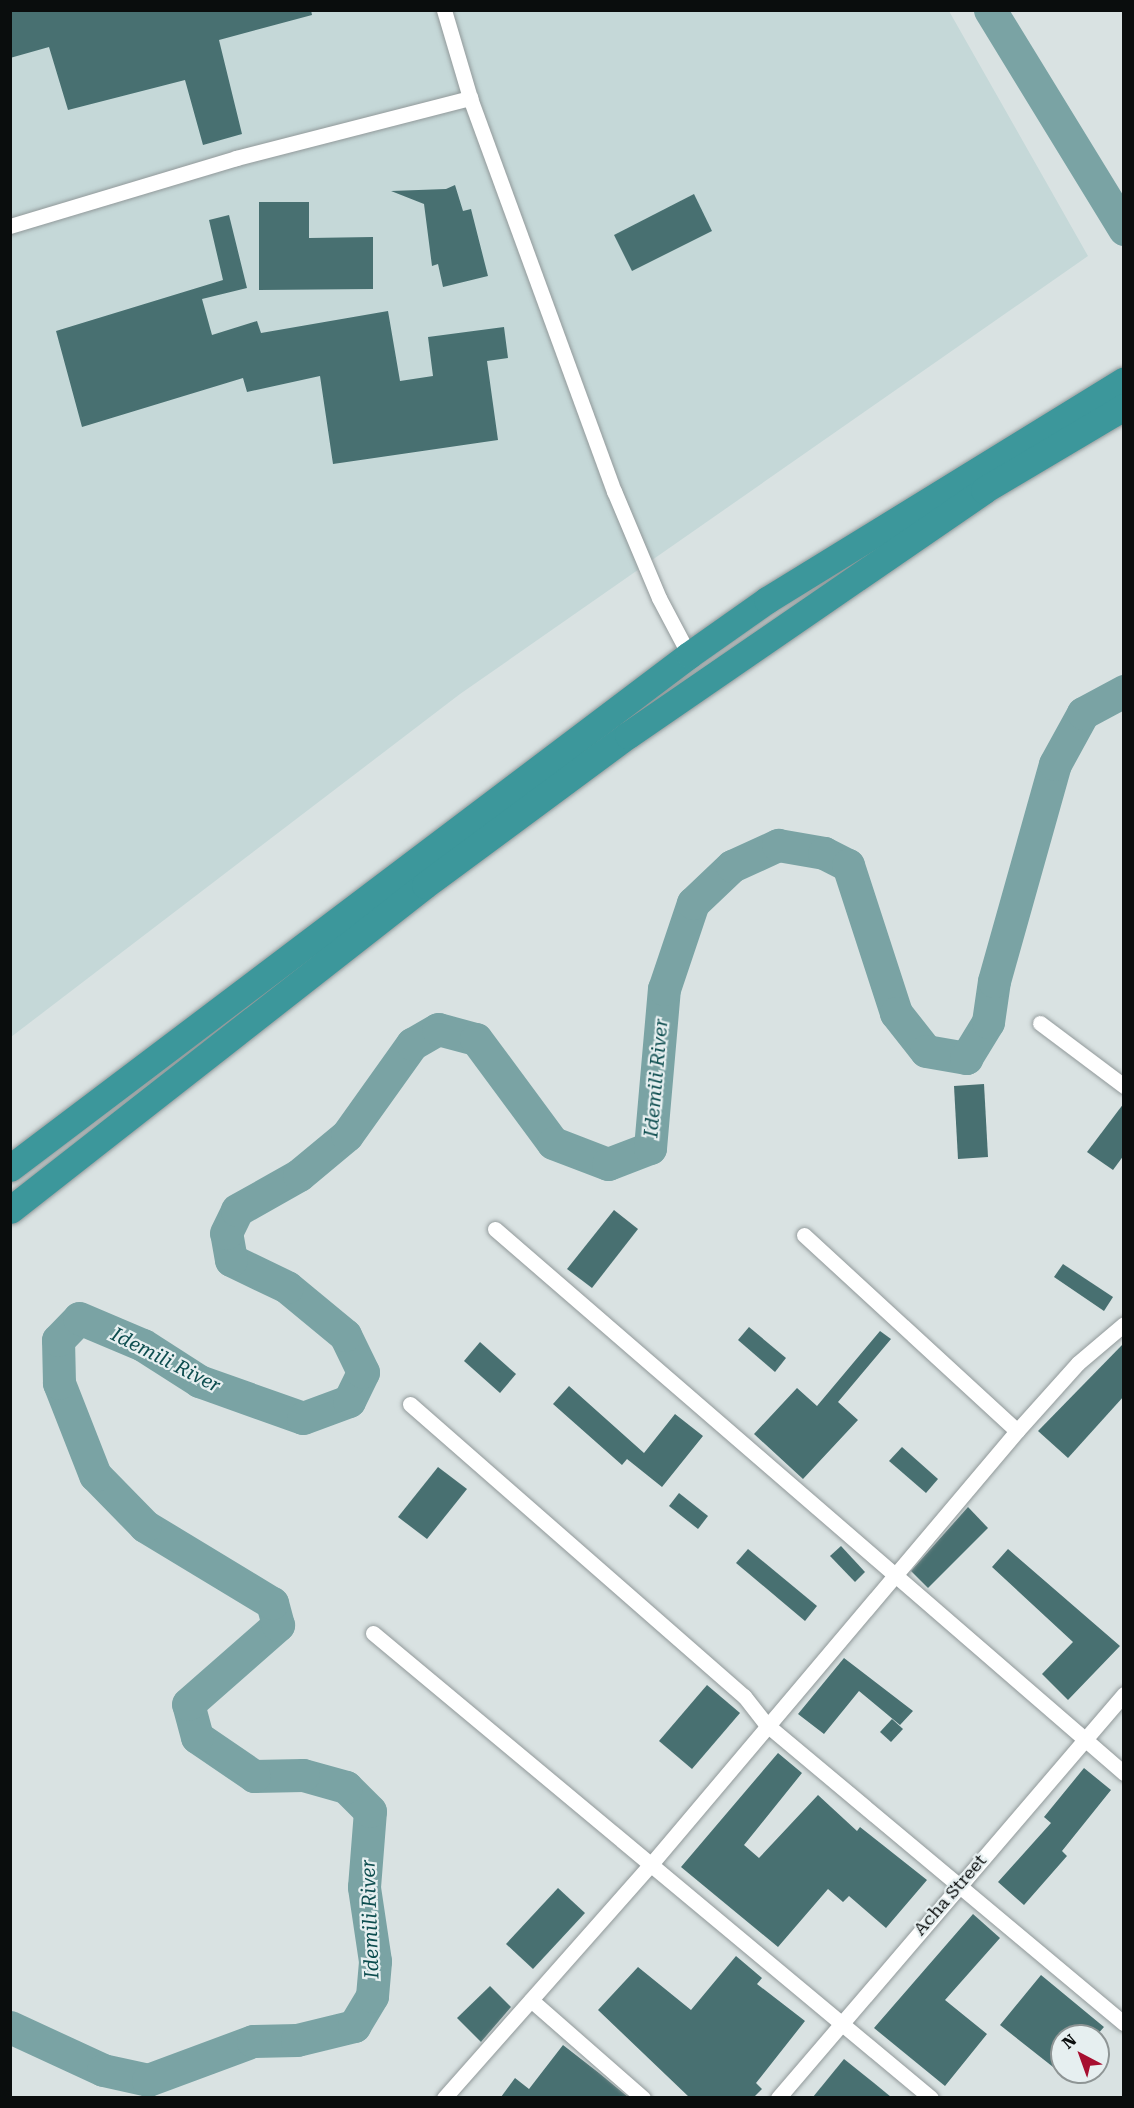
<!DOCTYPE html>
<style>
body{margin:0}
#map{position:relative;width:1134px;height:2108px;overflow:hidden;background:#d9e2e2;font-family:"Roboto Serif",serif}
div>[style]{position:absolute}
.built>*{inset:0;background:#c5d8d8}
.river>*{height:33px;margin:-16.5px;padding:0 16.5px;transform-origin:16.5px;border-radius:16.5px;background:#7aa3a4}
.building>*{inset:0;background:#487071}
.roads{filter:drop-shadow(0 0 2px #91999a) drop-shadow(0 0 2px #91999a)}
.street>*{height:15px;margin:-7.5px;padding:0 7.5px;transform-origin:7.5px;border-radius:7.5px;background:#fff}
.highway>*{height:27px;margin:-13.5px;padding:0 13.5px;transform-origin:13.5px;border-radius:13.5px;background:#3c979b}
span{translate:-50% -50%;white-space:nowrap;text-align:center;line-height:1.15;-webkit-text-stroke:4.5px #e6eff0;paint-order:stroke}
.street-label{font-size:18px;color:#0a0d0d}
.water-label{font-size:20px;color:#0d4d4f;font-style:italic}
.frame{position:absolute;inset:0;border:12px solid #0a0d0d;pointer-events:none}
.north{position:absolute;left:1050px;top:2024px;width:60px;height:60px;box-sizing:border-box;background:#e6eff0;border:2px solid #8e9595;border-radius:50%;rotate:319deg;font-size:16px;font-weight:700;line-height:24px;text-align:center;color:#0a0d0d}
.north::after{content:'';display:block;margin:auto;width:21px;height:27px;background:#a70f30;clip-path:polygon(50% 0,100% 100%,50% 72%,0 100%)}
</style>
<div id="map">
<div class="built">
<i style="clip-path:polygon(11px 11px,949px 11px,1088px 256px,460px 694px,11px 1037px)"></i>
</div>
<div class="river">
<i style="left:990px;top:10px;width:257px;rotate:58.5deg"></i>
<i style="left:10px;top:2027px;width:102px;rotate:24.8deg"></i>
<i style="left:103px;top:2070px;width:46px;rotate:12.5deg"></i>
<i style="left:148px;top:2080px;width:112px;rotate:-20.4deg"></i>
<i style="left:253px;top:2041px;width:44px;rotate:-1.3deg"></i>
<i style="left:297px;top:2040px;width:59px;rotate:-13.8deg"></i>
<i style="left:354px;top:2026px;width:35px;rotate:-59deg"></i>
<i style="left:372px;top:1996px;width:35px;rotate:-85deg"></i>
<i style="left:375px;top:1961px;width:75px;rotate:-98.5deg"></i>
<i style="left:364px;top:1887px;width:76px;rotate:-85.5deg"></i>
<i style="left:370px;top:1811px;width:34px;rotate:-135deg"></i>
<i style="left:346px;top:1787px;width:45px;rotate:-164.4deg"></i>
<i style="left:303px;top:1775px;width:49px;rotate:178.8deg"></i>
<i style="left:254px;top:1776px;width:69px;rotate:-145.6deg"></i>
<i style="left:197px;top:1737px;width:34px;rotate:-105deg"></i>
<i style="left:188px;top:1704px;width:120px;rotate:-41.3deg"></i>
<i style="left:278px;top:1625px;width:23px;rotate:-105deg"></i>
<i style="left:272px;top:1603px;width:149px;rotate:-148.8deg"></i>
<i style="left:145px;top:1526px;width:71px;rotate:-134.4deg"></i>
<i style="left:95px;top:1475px;width:99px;rotate:-111.4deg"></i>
<i style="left:59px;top:1383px;width:43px;rotate:-91.3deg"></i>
<i style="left:58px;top:1340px;width:30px;rotate:-46deg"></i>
<i style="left:79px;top:1318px;width:69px;rotate:22.9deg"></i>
<i style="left:143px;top:1345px;width:67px;rotate:32.7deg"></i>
<i style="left:199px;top:1381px;width:110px;rotate:19.6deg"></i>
<i style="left:303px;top:1418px;width:49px;rotate:-20.3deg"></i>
<i style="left:349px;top:1401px;width:32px;rotate:-64deg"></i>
<i style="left:363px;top:1372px;width:41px;rotate:-115.9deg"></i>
<i style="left:345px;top:1335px;width:75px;rotate:-140.4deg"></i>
<i style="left:287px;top:1287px;width:62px;rotate:-154.3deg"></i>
<i style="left:231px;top:1260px;width:27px;rotate:-100deg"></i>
<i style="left:226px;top:1233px;width:25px;rotate:-64deg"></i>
<i style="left:237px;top:1210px;width:71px;rotate:-29.4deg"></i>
<i style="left:299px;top:1175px;width:62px;rotate:-39.8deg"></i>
<i style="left:347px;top:1135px;width:112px;rotate:-54.5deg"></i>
<i style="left:412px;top:1044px;width:30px;rotate:-30deg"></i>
<i style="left:438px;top:1029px;width:39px;rotate:15deg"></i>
<i style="left:476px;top:1039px;width:129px;rotate:53.5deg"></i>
<i style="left:553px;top:1143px;width:59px;rotate:20.9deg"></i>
<i style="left:608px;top:1164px;width:45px;rotate:-20.9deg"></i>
<i style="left:650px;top:1148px;width:160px;rotate:-85deg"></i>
<i style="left:664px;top:989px;width:91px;rotate:-71.4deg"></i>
<i style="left:693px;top:903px;width:54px;rotate:-43.5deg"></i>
<i style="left:732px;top:866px;width:51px;rotate:-24.5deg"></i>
<i style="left:778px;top:845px;width:47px;rotate:9.9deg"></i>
<i style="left:824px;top:853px;width:27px;rotate:27deg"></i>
<i style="left:848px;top:865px;width:156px;rotate:72deg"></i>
<i style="left:896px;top:1013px;width:48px;rotate:51.7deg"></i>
<i style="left:926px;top:1051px;width:41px;rotate:9.9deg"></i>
<i style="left:966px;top:1058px;width:42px;rotate:-58.6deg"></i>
<i style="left:988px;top:1022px;width:41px;rotate:-81.7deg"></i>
<i style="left:994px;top:981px;width:225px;rotate:-74.3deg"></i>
<i style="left:1055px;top:764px;width:58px;rotate:-61.2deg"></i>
<i style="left:1083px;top:713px;width:47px;rotate:-28.2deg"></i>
</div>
<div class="building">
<i style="clip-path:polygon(10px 10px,311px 10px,312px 15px,219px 40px,242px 134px,203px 145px,185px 80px,68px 110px,49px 47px,10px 58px)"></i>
<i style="clip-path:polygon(455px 185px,463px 211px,471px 209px,488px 276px,443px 287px,438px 264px,432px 266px,424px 204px,391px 191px,446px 189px)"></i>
<i style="clip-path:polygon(694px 194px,712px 231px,632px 271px,614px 235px)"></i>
<i style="clip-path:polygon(259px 202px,309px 202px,309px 238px,373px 237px,373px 289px,259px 290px)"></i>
<i style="clip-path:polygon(229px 215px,247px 288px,202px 299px,212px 335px,257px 321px,261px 333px,388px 311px,400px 381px,433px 376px,428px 337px,504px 327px,508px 358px,487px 361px,498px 440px,333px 464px,320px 376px,247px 392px,243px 378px,82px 427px,56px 331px,223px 280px,209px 220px)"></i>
<i style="clip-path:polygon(984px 1084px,988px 1157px,958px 1159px,954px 1086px)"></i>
<i style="clip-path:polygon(1124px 1103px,1124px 1155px,1113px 1170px,1087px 1152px)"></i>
<i style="clip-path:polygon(614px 1210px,638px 1229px,592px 1288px,567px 1269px)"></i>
<i style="clip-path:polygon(1063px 1264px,1113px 1297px,1104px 1311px,1054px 1277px)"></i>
<i style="clip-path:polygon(749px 1327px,786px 1358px,775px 1372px,738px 1340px)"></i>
<i style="clip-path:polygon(880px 1331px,891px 1339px,838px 1402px,858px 1420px,803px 1479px,754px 1434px,797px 1388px,817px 1406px)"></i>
<i style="clip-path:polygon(480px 1342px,516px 1374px,500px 1393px,464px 1361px)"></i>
<i style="clip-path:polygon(1124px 1343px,1124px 1396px,1068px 1458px,1038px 1431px)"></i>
<i style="clip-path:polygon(569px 1386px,644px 1453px,675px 1414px,703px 1436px,662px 1487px,627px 1459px,622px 1465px,553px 1404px)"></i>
<i style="clip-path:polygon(902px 1447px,938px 1479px,926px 1493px,889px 1461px)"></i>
<i style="clip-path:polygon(438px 1467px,467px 1489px,427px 1539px,398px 1517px)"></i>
<i style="clip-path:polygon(679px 1493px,708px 1516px,698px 1529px,669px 1506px)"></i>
<i style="clip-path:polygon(968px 1507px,988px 1528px,928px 1588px,911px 1571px)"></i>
<i style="clip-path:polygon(841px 1546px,865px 1572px,855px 1582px,830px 1556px)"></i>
<i style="clip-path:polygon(748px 1549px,817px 1606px,805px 1621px,736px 1563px)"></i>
<i style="clip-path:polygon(1008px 1549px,1120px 1646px,1068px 1700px,1042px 1674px,1073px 1642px,992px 1567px)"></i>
<i style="clip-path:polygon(844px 1658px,913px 1711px,900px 1725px,859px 1691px,824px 1734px,798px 1714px)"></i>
<i style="clip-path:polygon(707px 1685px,740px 1713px,692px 1769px,659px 1741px)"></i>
<i style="clip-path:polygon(892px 1719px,903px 1729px,891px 1742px,880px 1732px)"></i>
<i style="clip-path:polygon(778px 1753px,802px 1773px,744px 1845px,759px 1858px,818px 1795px,857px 1831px,860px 1827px,927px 1880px,886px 1928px,849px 1896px,843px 1902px,828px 1889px,778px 1947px,681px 1867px)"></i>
<i style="clip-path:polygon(1084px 1768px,1111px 1790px,1062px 1851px,1067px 1856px,1024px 1905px,998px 1882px,1051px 1823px,1044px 1817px)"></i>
<i style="clip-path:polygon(558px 1888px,585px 1913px,533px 1969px,506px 1944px)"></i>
<i style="clip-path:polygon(973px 1914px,1000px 1938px,945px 2000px,987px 2034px,945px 2086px,874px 2028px)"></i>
<i style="clip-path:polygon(736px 1956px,762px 1978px,757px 1984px,805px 2021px,756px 2083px,762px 2089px,754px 2097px,689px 2097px,598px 2010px,638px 1967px,691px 2010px)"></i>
<i style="clip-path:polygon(1041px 1975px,1104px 2027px,1096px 2036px,1062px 2036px,1062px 2074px,1000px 2025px)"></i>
<i style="clip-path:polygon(490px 1986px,511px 2007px,481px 2042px,457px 2018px)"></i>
<i style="clip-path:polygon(563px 2045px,599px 2073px,628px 2097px,501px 2097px,515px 2078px,529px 2089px)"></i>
<i style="clip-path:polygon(844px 2059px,874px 2083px,891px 2097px,813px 2097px)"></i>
</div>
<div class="roads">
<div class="street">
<i style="left:444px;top:10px;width:92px;rotate:73.5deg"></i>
<i style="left:470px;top:98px;width:419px;rotate:69.9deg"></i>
<i style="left:614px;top:491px;width:116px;rotate:67.2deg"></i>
<i style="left:659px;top:598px;width:64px;rotate:62.2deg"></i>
<i style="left:10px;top:226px;width:236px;rotate:-16.7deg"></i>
<i style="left:236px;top:158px;width:242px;rotate:-14.4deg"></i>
<i style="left:1040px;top:1023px;width:105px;rotate:36.9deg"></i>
<i style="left:495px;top:1229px;width:832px;rotate:40.86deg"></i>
<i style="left:804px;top:1235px;width:289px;rotate:42.6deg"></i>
<i style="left:410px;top:1404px;width:444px;rotate:41.2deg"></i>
<i style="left:744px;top:1696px;width:37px;rotate:52deg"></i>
<i style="left:767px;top:1725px;width:465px;rotate:39.9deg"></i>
<i style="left:373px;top:1633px;width:726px;rotate:39.81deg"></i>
<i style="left:531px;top:2000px;width:149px;rotate:41.2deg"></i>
<i style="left:444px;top:2098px;width:314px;rotate:-48.5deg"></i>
<i style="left:652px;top:1863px;width:566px;rotate:-49.81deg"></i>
<i style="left:1017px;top:1431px;width:91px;rotate:-48.1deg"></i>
<i style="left:1078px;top:1363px;width:60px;rotate:-40.3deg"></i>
<i style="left:778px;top:2098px;width:532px;rotate:-49.42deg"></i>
</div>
<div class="highway">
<i style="left:10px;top:1168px;width:851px;rotate:-37.07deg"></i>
<i style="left:689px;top:655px;width:95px;rotate:-35.2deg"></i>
<i style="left:767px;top:600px;width:419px;rotate:-31.6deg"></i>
<i style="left:10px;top:1210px;width:527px;rotate:-38.07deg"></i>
<i style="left:425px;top:885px;width:252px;rotate:-36.5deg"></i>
<i style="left:628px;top:735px;width:432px;rotate:-34.5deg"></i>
<i style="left:984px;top:490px;width:163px;rotate:-30.7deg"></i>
</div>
</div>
<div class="street-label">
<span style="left:950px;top:1895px;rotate:-49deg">Acha Street</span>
</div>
<div class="water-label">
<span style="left:656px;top:1078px;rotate:-85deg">Idemili River</span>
<span style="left:166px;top:1360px;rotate:27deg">Idemili River</span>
<span style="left:370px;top:1919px;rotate:-92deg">Idemili River</span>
</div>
<div class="frame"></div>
<div class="north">N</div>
</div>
